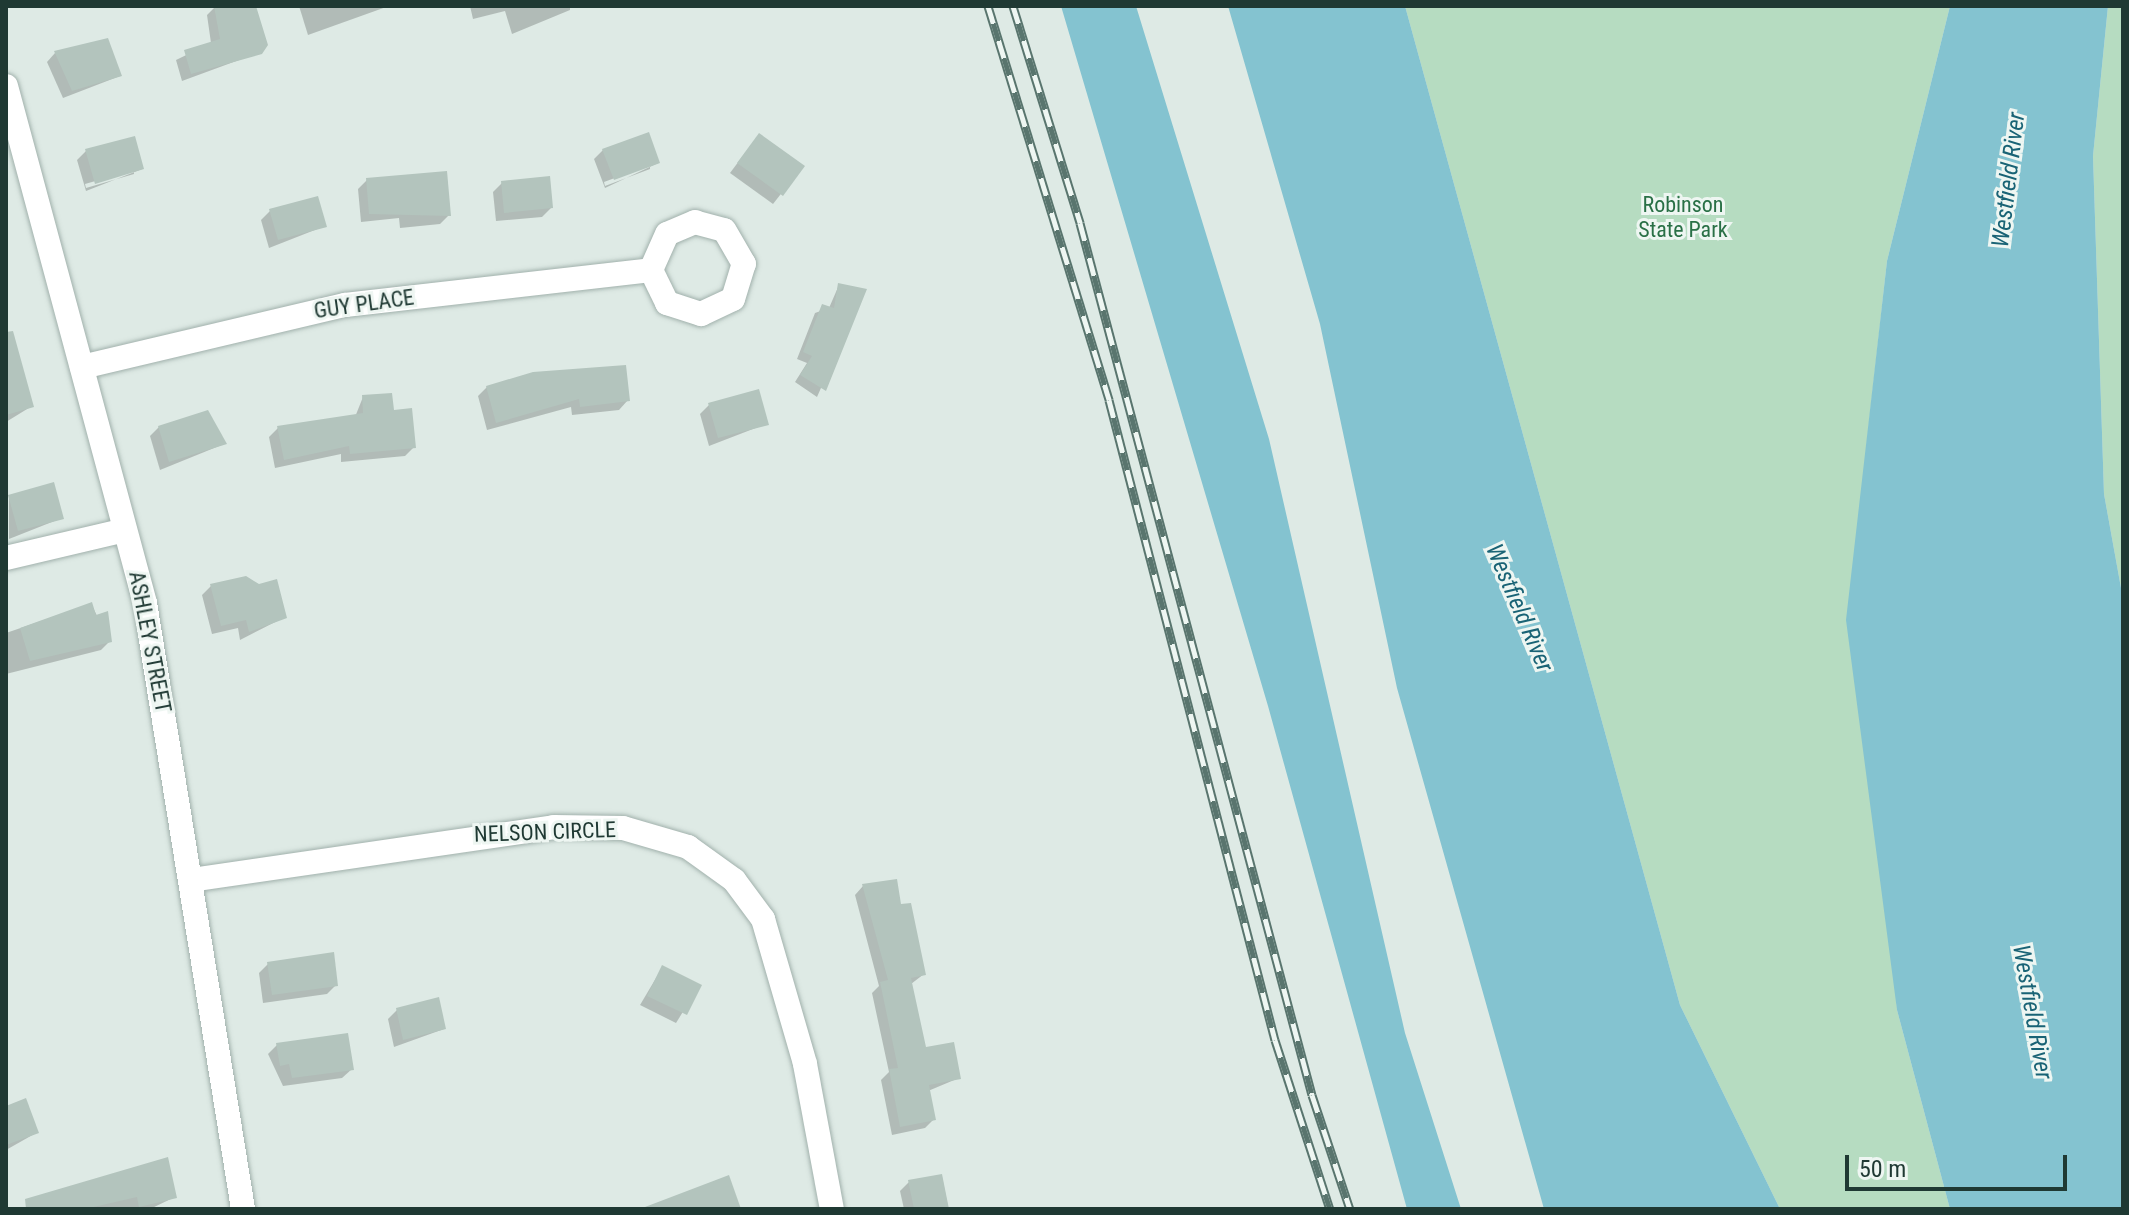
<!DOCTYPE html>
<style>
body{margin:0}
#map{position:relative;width:2129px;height:1215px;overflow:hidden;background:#deeae5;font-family:"Roboto Condensed",sans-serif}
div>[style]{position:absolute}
.green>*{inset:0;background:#b6dcc1}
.water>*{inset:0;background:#84c3d0}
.shadow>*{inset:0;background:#0003}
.building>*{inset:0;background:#b3c4bd}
.roads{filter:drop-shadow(0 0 2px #a1b1ac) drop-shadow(0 0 2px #a1b1ac)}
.minor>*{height:24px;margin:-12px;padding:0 12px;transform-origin:12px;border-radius:12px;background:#fff}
.rail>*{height:9px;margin-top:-4.5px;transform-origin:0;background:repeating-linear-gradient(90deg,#eef6f2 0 18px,#59756e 0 36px);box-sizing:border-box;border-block:2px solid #59756e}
span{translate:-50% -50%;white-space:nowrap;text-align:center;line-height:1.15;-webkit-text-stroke:6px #eef6f2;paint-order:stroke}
.park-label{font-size:22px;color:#297046}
.street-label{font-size:22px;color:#1f3933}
.water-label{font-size:24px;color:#196375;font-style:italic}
.frame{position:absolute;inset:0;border:8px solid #1f3933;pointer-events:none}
.scale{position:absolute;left:1845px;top:1155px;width:222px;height:36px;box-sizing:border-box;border:4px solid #1f3933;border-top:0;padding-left:10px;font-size:24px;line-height:28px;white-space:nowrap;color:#1f3933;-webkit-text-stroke:6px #eef6f2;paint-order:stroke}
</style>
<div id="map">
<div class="green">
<i style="clip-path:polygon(1405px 6px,1950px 6px,1887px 261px,1866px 450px,1897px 1010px,1950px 1209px,1780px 1209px,1680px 1005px)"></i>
<i style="clip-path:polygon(2108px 6px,2123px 6px,2123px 599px,2104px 494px,2093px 156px)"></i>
</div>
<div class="water">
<i style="clip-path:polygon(1061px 6px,1136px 6px,1269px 439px,1405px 1033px,1461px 1209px,1407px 1209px,1268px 706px)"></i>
<i style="clip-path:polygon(1228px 6px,1405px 6px,1680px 1005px,1780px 1209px,1544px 1209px,1397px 688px,1320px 324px)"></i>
<i style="clip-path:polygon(1950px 6px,2108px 6px,2093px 156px,2104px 494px,2123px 599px,2123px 1209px,1950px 1209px,1897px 1010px,1846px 620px,1887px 261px)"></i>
</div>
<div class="shadow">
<i style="clip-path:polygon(216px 6px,254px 6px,261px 52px,182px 81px,176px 60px,211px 43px,207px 15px)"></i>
<i style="clip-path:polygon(299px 6px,389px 6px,308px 35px)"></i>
<i style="clip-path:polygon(470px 6px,570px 6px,570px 10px,512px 34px,505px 11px,473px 19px)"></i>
<i style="clip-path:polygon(55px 53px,120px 76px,63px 98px,47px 62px)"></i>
<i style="clip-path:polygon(751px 145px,802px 167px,773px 204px,730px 173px)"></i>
<i style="clip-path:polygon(evenodd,603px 150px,658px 163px,605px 188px,594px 159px,603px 150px,650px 165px,650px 169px,605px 186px,604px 182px,650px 165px)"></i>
<i style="clip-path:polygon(evenodd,86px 151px,142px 169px,86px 191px,77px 160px,86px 151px,134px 170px,134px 174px,86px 188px,85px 184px,134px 170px)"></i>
<i style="clip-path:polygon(367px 180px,449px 215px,440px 224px,400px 228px,399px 218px,361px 222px,358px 189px)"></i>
<i style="clip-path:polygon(502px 183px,551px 208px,542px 217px,496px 221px,493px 192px)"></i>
<i style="clip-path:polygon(270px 211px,325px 226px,269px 248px,261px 220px)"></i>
<i style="clip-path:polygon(839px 285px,864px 290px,817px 397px,795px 382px,807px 363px,797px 359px,815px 313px,829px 308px)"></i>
<i style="clip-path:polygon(6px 369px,32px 406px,6px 422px)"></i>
<i style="clip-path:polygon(487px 387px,628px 400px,619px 410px,572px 415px,571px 407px,487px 430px,478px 396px)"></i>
<i style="clip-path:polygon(363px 397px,393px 412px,414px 447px,405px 456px,341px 462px,341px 454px,275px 468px,269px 437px,278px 428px,355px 417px)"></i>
<i style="clip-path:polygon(709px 405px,766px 424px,709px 446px,700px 414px)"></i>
<i style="clip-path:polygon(159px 427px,224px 444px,160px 470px,150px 436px)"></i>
<i style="clip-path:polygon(9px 497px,62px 518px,9px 539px)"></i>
<i style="clip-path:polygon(211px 586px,285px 617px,240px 640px,238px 628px,212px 634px,202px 595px)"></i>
<i style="clip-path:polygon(91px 604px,110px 641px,101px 650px,6px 674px,6px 633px)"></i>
<i style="clip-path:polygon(863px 886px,899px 906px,924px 974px,911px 984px,925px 1049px,959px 1078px,928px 1091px,934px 1119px,925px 1128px,892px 1135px,881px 1080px,889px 1072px,872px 993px,879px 986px,855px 895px)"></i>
<i style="clip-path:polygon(268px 964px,336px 985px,327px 994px,263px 1003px,259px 973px)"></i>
<i style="clip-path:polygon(662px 968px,699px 986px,676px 1023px,640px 1005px)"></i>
<i style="clip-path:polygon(397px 1010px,444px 1029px,394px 1047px,388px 1019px)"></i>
<i style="clip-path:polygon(277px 1045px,352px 1069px,342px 1078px,283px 1086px,268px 1054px)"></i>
<i style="clip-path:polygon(6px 1108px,36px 1133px,6px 1150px)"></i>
<i style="clip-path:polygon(909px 1182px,947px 1209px,904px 1209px,900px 1191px)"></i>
<i style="clip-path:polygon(59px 1193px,175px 1197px,150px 1209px,53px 1209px)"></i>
</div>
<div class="building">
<i style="clip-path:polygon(214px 6px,256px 6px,268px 45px,262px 54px,191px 74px,184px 50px,220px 39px)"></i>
<i style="clip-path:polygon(108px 38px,122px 76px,72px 91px,54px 51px)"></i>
<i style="clip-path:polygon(649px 132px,660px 163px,614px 180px,602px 149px)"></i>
<i style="clip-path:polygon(759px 133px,805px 166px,783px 196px,737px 163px)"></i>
<i style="clip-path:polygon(135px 136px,144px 169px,95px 184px,85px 149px)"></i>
<i style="clip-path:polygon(447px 171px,451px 216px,369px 214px,366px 178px)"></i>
<i style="clip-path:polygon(550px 176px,553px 208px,504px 213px,501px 181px)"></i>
<i style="clip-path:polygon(318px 196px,327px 227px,278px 240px,269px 209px)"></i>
<i style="clip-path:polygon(838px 283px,867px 289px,826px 391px,800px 375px,812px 356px,803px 352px,822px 304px,834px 308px)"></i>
<i style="clip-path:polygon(13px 331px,34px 407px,6px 415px,6px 332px)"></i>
<i style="clip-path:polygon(626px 365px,630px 401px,580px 407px,579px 399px,496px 423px,486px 386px,533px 372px)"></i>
<i style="clip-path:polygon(759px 389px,769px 425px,718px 438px,708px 403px)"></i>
<i style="clip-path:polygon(392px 393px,394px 410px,412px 408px,416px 448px,350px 454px,349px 446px,284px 460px,277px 426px,363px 413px,362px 395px)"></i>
<i style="clip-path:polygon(208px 410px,227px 444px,169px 462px,158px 426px)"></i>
<i style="clip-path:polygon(54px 482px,64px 519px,18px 531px,8px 495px)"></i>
<i style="clip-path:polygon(246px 576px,259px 584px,277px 579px,287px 618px,249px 632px,246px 620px,221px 626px,210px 584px)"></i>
<i style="clip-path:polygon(92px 602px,96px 615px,108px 611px,112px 642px,30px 661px,20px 628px)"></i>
<i style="clip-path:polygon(897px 879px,901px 904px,911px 903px,926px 975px,911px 978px,926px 1047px,954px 1042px,961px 1079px,929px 1085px,936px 1120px,900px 1127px,889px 1069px,898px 1068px,880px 982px,888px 980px,862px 884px)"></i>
<i style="clip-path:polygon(334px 952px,338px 986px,272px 995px,267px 962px)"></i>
<i style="clip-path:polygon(662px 965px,702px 985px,687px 1015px,647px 996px)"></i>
<i style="clip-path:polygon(439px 997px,446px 1029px,403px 1040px,396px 1008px)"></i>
<i style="clip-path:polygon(348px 1033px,354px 1070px,292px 1078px,289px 1064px,280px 1066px,276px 1043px)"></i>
<i style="clip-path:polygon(26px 1098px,39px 1133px,6px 1145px,6px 1106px)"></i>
<i style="clip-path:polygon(168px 1157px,177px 1198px,139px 1207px,137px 1197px,85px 1209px,26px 1209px,25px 1199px)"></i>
<i style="clip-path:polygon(942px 1174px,949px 1209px,914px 1209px,908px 1180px)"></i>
<i style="clip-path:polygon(729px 1175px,741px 1209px,645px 1209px,645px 1207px)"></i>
</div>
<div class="roads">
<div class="minor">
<i style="left:6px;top:86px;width:535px;rotate:74.95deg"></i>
<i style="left:145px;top:603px;width:614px;rotate:80.81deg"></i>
<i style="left:82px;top:367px;width:270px;rotate:-13.3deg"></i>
<i style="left:345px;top:305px;width:308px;rotate:-6.5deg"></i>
<i style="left:651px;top:270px;width:37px;rotate:64deg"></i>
<i style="left:667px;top:303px;width:36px;rotate:18deg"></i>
<i style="left:701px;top:314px;width:35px;rotate:-25deg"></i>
<i style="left:733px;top:299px;width:37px;rotate:-73deg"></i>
<i style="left:744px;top:264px;width:39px;rotate:-120deg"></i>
<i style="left:724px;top:230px;width:30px;rotate:-165deg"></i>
<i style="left:695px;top:222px;width:30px;rotate:157deg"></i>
<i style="left:667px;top:234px;width:39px;rotate:114deg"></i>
<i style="left:6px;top:558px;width:122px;rotate:-13.2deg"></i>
<i style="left:191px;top:880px;width:367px;rotate:-8.3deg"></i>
<i style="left:554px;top:827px;width:69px;rotate:0.8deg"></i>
<i style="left:623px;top:828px;width:68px;rotate:16.3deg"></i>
<i style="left:688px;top:847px;width:57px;rotate:35.7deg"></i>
<i style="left:734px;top:880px;width:49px;rotate:53.4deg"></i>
<i style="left:763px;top:919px;width:151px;rotate:73.8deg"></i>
<i style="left:805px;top:1064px;width:147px;rotate:79.5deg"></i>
</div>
</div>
<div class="rail">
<i style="left:988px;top:6px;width:412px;rotate:72.9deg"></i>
<i style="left:1109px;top:400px;width:661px;rotate:75.46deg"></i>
<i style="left:1275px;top:1040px;width:178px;rotate:72deg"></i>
<i style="left:1013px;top:6px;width:227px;rotate:72.8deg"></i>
<i style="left:1080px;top:223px;width:902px;rotate:75.1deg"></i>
<i style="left:1312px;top:1095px;width:120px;rotate:71.6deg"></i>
</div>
<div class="park-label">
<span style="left:1683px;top:217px">Robinson<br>State Park</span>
</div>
<div class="street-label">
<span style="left:364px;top:304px;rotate:-8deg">GUY PLACE</span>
<span style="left:150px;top:642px;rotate:79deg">ASHLEY STREET</span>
<span style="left:545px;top:832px;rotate:-2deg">NELSON CIRCLE</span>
</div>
<div class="water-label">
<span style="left:2009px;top:180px;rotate:-83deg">Westfield River</span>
<span style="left:1519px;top:608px;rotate:67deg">Westfield River</span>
<span style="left:2032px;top:1012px;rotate:80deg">Westfield River</span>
</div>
<div class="frame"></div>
<div class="scale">50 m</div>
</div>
